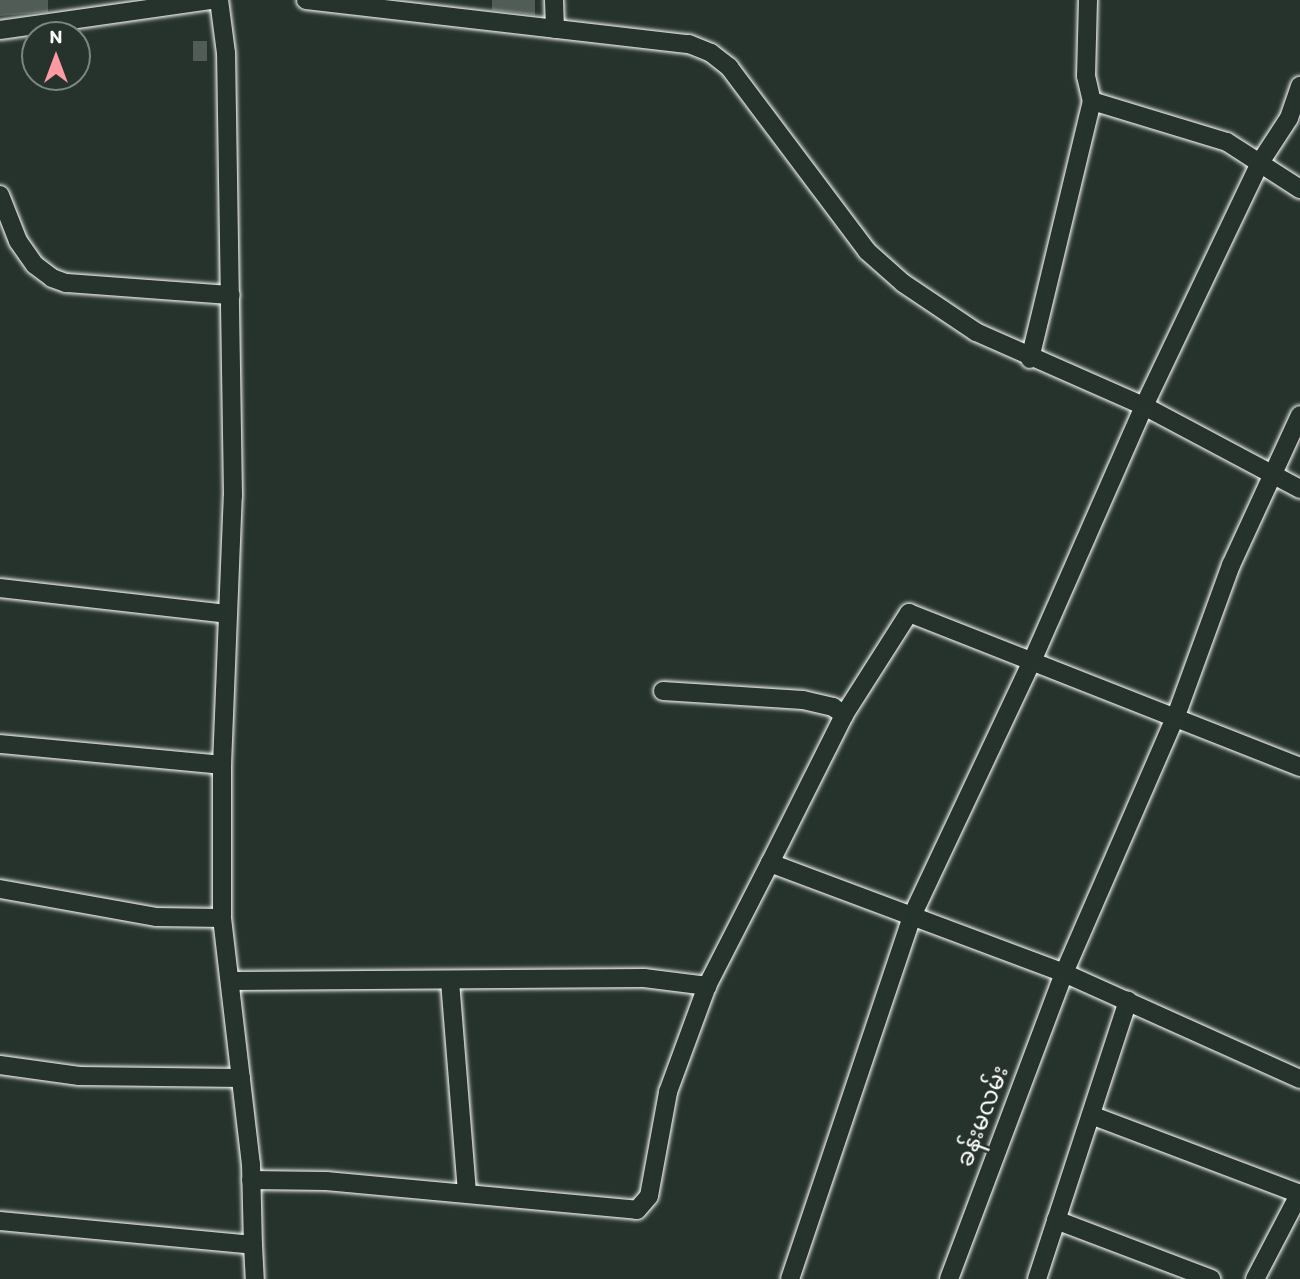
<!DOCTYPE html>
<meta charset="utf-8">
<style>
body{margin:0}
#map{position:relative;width:1300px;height:1279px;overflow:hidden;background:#26332d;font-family:Itim,"Noto Sans Myanmar",sans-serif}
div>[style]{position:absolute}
.building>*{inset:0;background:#515c57}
.roads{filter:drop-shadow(0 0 2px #fff) drop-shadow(0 0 2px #fff)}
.street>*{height:18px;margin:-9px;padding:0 9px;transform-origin:9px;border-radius:9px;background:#26332d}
span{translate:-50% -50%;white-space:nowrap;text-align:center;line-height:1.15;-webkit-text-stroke:5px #26332d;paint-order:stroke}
.street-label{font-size:24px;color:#fff}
.north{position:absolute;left:21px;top:21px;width:70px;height:70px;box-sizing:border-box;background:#26332d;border:2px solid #7d8581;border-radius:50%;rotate:0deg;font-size:19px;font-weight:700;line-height:28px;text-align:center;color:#fff}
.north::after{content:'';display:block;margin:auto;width:24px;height:32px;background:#ff9aa2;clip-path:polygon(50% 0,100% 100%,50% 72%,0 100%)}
</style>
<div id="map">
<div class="building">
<i style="clip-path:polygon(0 0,48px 0,48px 12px,0 16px)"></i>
<i style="clip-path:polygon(492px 0,535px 0,535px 15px,492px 10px)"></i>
<i style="clip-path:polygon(193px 41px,207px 41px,207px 61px,193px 61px)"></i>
</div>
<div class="roads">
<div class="street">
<i style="left:306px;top:0;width:386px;rotate:6.6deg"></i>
<i style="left:689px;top:44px;width:24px;rotate:22deg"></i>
<i style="left:711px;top:53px;width:23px;rotate:38deg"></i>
<i style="left:729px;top:67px;width:230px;rotate:53.1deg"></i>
<i style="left:867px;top:251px;width:48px;rotate:41.6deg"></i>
<i style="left:903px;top:283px;width:88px;rotate:33.9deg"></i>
<i style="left:976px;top:332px;width:184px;rotate:23.8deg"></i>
<i style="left:1144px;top:406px;width:177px;rotate:28deg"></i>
<i style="left:554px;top:0;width:29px;rotate:88deg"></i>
<i style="left:1088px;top:0;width:76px;rotate:91.5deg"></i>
<i style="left:1086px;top:76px;width:26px;rotate:77deg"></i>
<i style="left:1092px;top:101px;width:141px;rotate:16.9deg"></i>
<i style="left:1227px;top:142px;width:87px;rotate:32.8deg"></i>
<i style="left:0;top:30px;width:214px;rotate:-8.1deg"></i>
<i style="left:0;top:195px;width:49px;rotate:68.6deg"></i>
<i style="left:18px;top:241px;width:29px;rotate:55deg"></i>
<i style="left:35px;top:265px;width:21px;rotate:37deg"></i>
<i style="left:52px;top:278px;width:15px;rotate:20deg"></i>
<i style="left:66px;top:283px;width:165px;rotate:4.2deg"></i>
<i style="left:1030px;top:359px;width:265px;rotate:-76.5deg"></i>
<i style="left:0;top:588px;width:228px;rotate:6.5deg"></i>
<i style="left:663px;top:691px;width:140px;rotate:3.7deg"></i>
<i style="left:803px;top:700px;width:31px;rotate:13deg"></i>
<i style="left:833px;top:707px;width:14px;rotate:36deg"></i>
<i style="left:0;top:744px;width:223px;rotate:5.4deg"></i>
<i style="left:222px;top:765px;width:269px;rotate:-87.7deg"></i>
<i style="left:233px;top:496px;width:443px;rotate:-90.9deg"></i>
<i style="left:226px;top:53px;width:53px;rotate:-97.5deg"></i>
<i style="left:222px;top:765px;width:153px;rotate:90deg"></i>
<i style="left:222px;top:918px;width:248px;rotate:83.3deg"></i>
<i style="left:251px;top:1164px;width:81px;rotate:88.6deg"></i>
<i style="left:770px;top:863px;width:165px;rotate:-63.4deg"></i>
<i style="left:844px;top:715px;width:121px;rotate:-57.5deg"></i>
<i style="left:909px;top:613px;width:420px;rotate:21.5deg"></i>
<i style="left:0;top:889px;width:158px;rotate:10.2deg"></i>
<i style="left:156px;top:917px;width:66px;rotate:0.9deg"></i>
<i style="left:232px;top:981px;width:412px;rotate:-0.4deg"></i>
<i style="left:644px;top:978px;width:64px;rotate:7.2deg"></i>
<i style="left:450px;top:981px;width:212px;rotate:85.4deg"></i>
<i style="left:0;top:1065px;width:80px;rotate:7.9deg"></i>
<i style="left:79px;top:1076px;width:162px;rotate:0.7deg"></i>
<i style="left:1091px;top:1115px;width:223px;rotate:20.7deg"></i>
<i style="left:251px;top:1180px;width:75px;rotate:0.8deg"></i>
<i style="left:326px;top:1181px;width:312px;rotate:5.3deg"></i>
<i style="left:637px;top:1210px;width:18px;rotate:-49deg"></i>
<i style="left:649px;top:1196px;width:106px;rotate:-79.6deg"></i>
<i style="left:668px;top:1092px;width:113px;rotate:-69.8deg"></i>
<i style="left:707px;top:986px;width:138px;rotate:-62.9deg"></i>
<i style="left:770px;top:863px;width:314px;rotate:20.5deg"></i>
<i style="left:1064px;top:973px;width:259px;rotate:24.2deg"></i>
<i style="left:1056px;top:1220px;width:166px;rotate:20.8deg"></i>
<i style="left:0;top:1221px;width:254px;rotate:5.4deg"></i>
<i style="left:253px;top:1245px;width:34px;rotate:87deg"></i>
<i style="left:790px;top:1279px;width:383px;rotate:-71.4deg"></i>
<i style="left:912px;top:916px;width:284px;rotate:-64.8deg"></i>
<i style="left:1033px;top:659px;width:276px;rotate:-66.3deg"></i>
<i style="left:1144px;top:406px;width:272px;rotate:-64.5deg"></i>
<i style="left:1261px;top:161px;width:51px;rotate:-56.9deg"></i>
<i style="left:1289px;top:118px;width:34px;rotate:-71deg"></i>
<i style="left:949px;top:1279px;width:327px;rotate:-69.4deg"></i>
<i style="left:1064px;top:973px;width:280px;rotate:-66.5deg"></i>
<i style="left:1176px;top:716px;width:161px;rotate:-70deg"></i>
<i style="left:1231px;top:565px;width:165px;rotate:-65.3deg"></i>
<i style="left:1037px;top:1279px;width:293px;rotate:-71.9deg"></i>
<i style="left:1255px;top:1279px;width:97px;rotate:-62.4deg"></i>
</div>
</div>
<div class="street-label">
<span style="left:982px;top:1116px;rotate:-69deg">ခန်းမလမ်း</span>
</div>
<div class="north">N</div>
</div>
